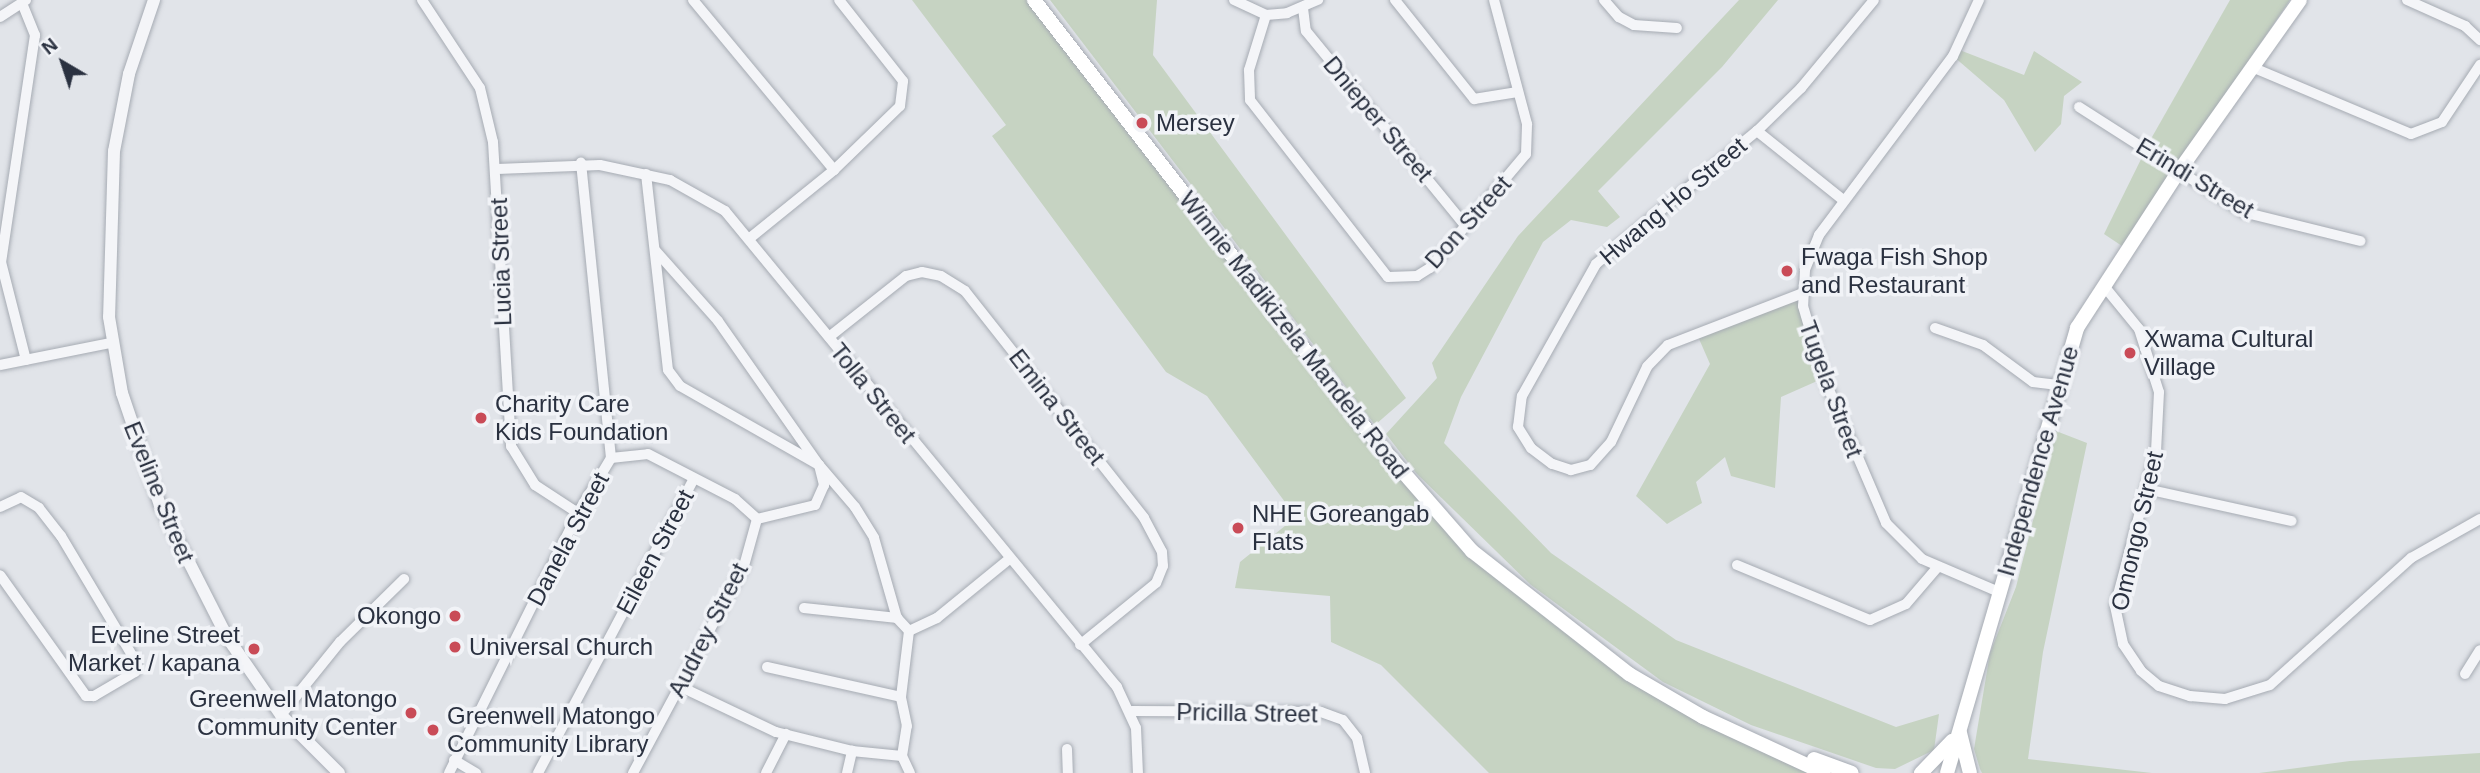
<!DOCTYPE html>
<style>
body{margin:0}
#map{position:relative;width:2480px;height:773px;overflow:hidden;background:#e1e4e9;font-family:Arial,sans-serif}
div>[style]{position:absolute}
.green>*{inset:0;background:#c6d3c2}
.roads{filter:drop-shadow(0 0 2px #a6abb3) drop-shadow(0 0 2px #a6abb3)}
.minor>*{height:10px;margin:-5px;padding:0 5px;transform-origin:5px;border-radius:5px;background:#f4f5f8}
.tertiary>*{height:12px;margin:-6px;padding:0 6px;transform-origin:6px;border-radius:6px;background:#f4f5f8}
.secondary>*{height:14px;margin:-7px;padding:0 7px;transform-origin:7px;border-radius:7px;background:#fff}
.dots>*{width:19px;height:19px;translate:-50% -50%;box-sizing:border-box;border:4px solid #f1f3f7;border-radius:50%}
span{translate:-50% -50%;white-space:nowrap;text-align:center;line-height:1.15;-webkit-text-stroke:7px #f1f3f7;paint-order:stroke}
.street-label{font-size:24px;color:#2a3140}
.poi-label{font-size:24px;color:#2a3140}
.left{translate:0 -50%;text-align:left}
.right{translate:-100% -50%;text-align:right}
.north{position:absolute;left:28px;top:28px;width:70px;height:70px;-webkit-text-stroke:5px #f1f3f7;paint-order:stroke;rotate:321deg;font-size:19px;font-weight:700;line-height:28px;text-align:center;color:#2a3140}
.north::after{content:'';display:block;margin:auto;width:24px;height:32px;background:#2a3140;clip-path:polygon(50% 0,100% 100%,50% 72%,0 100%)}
</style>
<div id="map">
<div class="green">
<i style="clip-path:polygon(912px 0,1034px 0,1442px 519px,1629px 674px,1824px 773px,1489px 773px,1381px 665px,1331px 642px,1330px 596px,1235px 588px,1240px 562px,1296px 517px,1207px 396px,1166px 372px,992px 136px,1006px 125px)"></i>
<i style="clip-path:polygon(1050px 0,1157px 0,1153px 55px,1406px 398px,1375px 425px)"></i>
<i style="clip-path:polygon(1739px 0,1778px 0,1722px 67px,1598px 191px,1620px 217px,1607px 227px,1571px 220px,1543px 242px,1461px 397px,1444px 443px,1551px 553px,1676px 640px,1896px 727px,1939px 714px,1934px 750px,1895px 769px,1876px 768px,1751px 725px,1663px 682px,1531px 585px,1417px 474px,1386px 434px,1437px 378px,1432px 363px,1518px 236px)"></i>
<i style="clip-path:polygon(2230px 0,2290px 0,2122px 246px,2104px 234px,2152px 137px)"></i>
<i style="clip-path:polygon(1957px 49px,2024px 75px,2034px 51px,2082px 82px,2064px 96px,2061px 124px,2035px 152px,2004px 100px,1953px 56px)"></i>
<i style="clip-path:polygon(1803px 293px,1824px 378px,1781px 397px,1775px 488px,1731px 476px,1725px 457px,1696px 482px,1702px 503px,1667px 524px,1636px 496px,1710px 364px,1696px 332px)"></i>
<i style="clip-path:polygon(2056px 431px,2087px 443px,2043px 652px,2028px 759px,2152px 773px,1982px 773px,1980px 769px,1974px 749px,1990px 653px,2016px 587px)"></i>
<i style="clip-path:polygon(2480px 753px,2480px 773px,2259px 773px,2350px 761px)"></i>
</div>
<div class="roads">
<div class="minor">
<i style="left:422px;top:0;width:105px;rotate:56.6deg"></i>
<i style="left:480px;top:88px;width:56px;rotate:76.5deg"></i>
<i style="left:493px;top:142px;width:305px;rotate:86.6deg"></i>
<i style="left:511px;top:446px;width:46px;rotate:58.4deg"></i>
<i style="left:535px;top:485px;width:51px;rotate:33.1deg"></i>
<i style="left:693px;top:0;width:221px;rotate:50.3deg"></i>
<i style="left:834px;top:170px;width:92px;rotate:-44.1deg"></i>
<i style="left:900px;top:106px;width:25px;rotate:-83deg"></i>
<i style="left:903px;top:81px;width:103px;rotate:-128.3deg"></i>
<i style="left:1234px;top:0;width:35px;rotate:25deg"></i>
<i style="left:1266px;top:15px;width:21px;rotate:-5deg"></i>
<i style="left:1287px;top:13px;width:34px;rotate:-23deg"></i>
<i style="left:1395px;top:0;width:127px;rotate:51.4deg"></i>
<i style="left:1474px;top:99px;width:44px;rotate:-9.2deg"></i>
<i style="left:1604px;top:0;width:23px;rotate:49deg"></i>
<i style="left:1619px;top:17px;width:17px;rotate:28deg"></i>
<i style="left:1634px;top:25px;width:43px;rotate:4deg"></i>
<i style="left:1979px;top:0;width:62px;rotate:114.9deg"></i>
<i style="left:1953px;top:56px;width:224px;rotate:126.8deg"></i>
<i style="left:1819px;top:235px;width:38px;rotate:112deg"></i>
<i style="left:1805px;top:270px;width:36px;rotate:93deg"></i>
<i style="left:1803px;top:306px;width:75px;rotate:73.7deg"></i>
<i style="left:1824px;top:378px;width:158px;rotate:66.8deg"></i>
<i style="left:1886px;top:523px;width:51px;rotate:45deg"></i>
<i style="left:1922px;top:559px;width:84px;rotate:23.2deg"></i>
<i style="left:2407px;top:0;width:64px;rotate:24.1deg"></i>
<i style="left:2465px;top:26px;width:21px;rotate:43deg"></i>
<i style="left:22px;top:3px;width:35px;rotate:68deg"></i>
<i style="left:35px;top:35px;width:230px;rotate:98.5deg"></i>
<i style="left:1px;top:262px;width:101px;rotate:75.7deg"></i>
<i style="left:1303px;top:8px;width:23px;rotate:83deg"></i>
<i style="left:1306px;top:31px;width:251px;rotate:50.7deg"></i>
<i style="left:1266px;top:15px;width:58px;rotate:107.2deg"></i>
<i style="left:1249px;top:70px;width:30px;rotate:88deg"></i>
<i style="left:1250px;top:100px;width:224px;rotate:52.1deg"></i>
<i style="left:1388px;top:277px;width:29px;rotate:-2deg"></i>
<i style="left:1417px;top:276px;width:15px;rotate:-32deg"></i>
<i style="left:1430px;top:268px;width:149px;rotate:-49.9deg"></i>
<i style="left:1526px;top:154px;width:30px;rotate:-88deg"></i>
<i style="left:1527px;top:124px;width:128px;rotate:-104.9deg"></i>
<i style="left:0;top:17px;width:31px;rotate:-33deg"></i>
<i style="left:2254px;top:68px;width:170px;rotate:22.8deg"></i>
<i style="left:2411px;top:134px;width:33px;rotate:-21deg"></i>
<i style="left:2442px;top:122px;width:69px;rotate:-56.3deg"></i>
<i style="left:2079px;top:107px;width:195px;rotate:32.6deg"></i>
<i style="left:2243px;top:212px;width:121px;rotate:13.9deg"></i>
<i style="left:1757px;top:131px;width:110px;rotate:38.7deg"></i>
<i style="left:497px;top:169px;width:103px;rotate:-2.2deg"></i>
<i style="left:600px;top:165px;width:72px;rotate:12.1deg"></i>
<i style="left:670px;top:180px;width:63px;rotate:29.4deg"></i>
<i style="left:725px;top:211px;width:617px;rotate:50.53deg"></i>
<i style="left:1117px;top:687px;width:45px;rotate:65.1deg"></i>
<i style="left:1136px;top:728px;width:45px;rotate:87.5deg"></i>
<i style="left:646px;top:174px;width:197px;rotate:83.6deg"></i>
<i style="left:668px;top:370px;width:20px;rotate:53deg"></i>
<i style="left:680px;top:386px;width:160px;rotate:29.6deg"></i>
<i style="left:819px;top:465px;width:21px;rotate:76deg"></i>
<i style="left:824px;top:485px;width:22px;rotate:114deg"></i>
<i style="left:815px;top:505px;width:60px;rotate:166.4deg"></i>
<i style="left:750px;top:238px;width:108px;rotate:-39deg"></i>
<i style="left:655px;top:250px;width:95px;rotate:48.4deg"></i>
<i style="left:718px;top:321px;width:176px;rotate:55deg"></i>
<i style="left:819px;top:465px;width:55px;rotate:49.4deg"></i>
<i style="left:855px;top:507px;width:36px;rotate:58deg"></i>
<i style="left:874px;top:538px;width:83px;rotate:74deg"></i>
<i style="left:897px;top:618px;width:18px;rotate:47deg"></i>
<i style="left:2104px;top:286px;width:55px;rotate:50.9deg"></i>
<i style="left:2139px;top:329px;width:66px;rotate:72.4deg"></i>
<i style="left:2159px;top:392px;width:59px;rotate:92.9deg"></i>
<i style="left:2156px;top:451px;width:160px;rotate:104.8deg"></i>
<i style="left:2115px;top:606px;width:39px;rotate:78deg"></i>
<i style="left:2123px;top:644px;width:32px;rotate:56deg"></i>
<i style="left:2141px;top:671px;width:23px;rotate:40deg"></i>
<i style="left:2159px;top:686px;width:33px;rotate:18deg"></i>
<i style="left:2190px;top:696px;width:35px;rotate:5deg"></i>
<i style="left:2225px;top:699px;width:47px;rotate:-17.3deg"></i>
<i style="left:2270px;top:685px;width:190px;rotate:-42deg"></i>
<i style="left:2411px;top:558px;width:79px;rotate:-29.5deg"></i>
<i style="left:1803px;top:293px;width:145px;rotate:158.9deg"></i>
<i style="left:1668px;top:345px;width:30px;rotate:134deg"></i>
<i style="left:1647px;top:367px;width:83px;rotate:115.6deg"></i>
<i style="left:1611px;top:442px;width:31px;rotate:132deg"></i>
<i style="left:1590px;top:465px;width:20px;rotate:165deg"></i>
<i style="left:1571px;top:470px;width:20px;rotate:-162deg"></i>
<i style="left:1552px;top:464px;width:26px;rotate:-143deg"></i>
<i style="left:1531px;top:448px;width:25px;rotate:-122deg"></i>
<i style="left:1518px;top:427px;width:31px;rotate:-83deg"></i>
<i style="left:1522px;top:396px;width:151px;rotate:-60.7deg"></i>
<i style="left:1596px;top:264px;width:209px;rotate:-39.6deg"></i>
<i style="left:1757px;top:131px;width:62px;rotate:-44.3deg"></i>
<i style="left:1801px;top:88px;width:114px;rotate:-50.3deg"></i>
<i style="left:1935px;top:328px;width:51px;rotate:19.5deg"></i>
<i style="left:1983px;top:345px;width:62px;rotate:36.5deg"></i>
<i style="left:2033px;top:382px;width:25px;rotate:7deg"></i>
<i style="left:829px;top:337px;width:98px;rotate:-38.4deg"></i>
<i style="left:906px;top:276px;width:16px;rotate:-14deg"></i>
<i style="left:922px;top:272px;width:19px;rotate:12deg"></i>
<i style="left:941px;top:276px;width:28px;rotate:32deg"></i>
<i style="left:965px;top:291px;width:289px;rotate:51.7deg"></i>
<i style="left:1144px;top:518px;width:38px;rotate:62deg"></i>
<i style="left:1162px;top:552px;width:14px;rotate:86deg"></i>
<i style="left:1163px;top:566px;width:18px;rotate:112deg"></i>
<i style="left:1156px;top:583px;width:98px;rotate:140.8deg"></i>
<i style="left:0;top:365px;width:112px;rotate:-11.3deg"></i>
<i style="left:611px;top:458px;width:37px;rotate:-6deg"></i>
<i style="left:648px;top:454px;width:98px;rotate:27.3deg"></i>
<i style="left:735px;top:499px;width:30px;rotate:42deg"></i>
<i style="left:757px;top:519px;width:49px;rotate:105.5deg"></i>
<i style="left:744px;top:566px;width:235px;rotate:118.2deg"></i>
<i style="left:2146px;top:489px;width:149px;rotate:12.4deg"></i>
<i style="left:0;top:507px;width:23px;rotate:-25deg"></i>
<i style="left:21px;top:497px;width:21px;rotate:31deg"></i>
<i style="left:39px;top:508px;width:36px;rotate:52deg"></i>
<i style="left:61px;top:536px;width:144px;rotate:59.2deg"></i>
<i style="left:135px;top:660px;width:12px;rotate:90deg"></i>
<i style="left:135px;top:672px;width:48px;rotate:149.7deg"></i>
<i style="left:94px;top:696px;width:8px;rotate:180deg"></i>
<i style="left:86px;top:696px;width:148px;rotate:-125.4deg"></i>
<i style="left:1737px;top:565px;width:144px;rotate:22.5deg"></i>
<i style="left:1870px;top:620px;width:39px;rotate:-24deg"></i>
<i style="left:1906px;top:604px;width:48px;rotate:-49.3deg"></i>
<i style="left:804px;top:608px;width:94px;rotate:6.1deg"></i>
<i style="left:767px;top:667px;width:137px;rotate:12.6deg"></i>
<i style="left:2465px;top:674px;width:28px;rotate:-58deg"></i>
<i style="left:679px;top:686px;width:107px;rotate:25.4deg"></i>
<i style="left:776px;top:732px;width:78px;rotate:14deg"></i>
<i style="left:852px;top:751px;width:50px;rotate:5.7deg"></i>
<i style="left:1132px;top:711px;width:189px;rotate:0.3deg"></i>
<i style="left:1321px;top:712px;width:23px;rotate:20deg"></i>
<i style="left:1343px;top:720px;width:23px;rotate:52deg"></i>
<i style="left:1357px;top:738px;width:36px;rotate:77deg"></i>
<i style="left:281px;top:715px;width:94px;rotate:-51.1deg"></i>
<i style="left:340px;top:642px;width:90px;rotate:-44.5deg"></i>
<i style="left:1067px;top:749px;width:24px;rotate:88deg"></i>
<i style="left:454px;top:760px;width:26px;rotate:31deg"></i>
<i style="left:449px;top:773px;width:290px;rotate:-63.6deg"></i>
<i style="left:578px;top:513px;width:64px;rotate:-59deg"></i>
<i style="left:611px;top:458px;width:297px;rotate:-95.8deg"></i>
<i style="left:538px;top:773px;width:331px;rotate:-62.1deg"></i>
<i style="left:766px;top:773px;width:44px;rotate:-62.9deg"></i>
<i style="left:847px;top:773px;width:23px;rotate:-77deg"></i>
<i style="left:910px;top:773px;width:19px;rotate:-115deg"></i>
<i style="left:902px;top:756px;width:30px;rotate:-81deg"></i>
<i style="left:907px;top:726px;width:30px;rotate:-102deg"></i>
<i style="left:901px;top:697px;width:66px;rotate:-83.1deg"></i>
<i style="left:909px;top:631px;width:31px;rotate:-25deg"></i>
<i style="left:937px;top:618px;width:92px;rotate:-39.2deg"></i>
</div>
<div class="tertiary">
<i style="left:154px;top:0;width:78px;rotate:108.7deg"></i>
<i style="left:129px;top:74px;width:78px;rotate:101deg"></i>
<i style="left:114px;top:151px;width:166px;rotate:91.7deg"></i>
<i style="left:109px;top:317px;width:77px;rotate:80.3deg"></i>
<i style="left:122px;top:393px;width:118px;rotate:71.3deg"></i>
<i style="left:160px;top:505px;width:148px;rotate:63.1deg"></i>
<i style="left:227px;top:637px;width:95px;rotate:55.3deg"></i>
<i style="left:281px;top:715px;width:82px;rotate:45deg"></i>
</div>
<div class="secondary">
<i style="left:1034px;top:0;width:547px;rotate:52.27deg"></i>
<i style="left:1369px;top:433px;width:157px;rotate:48.9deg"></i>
<i style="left:1472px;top:551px;width:199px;rotate:38.1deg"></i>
<i style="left:1629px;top:674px;width:86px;rotate:30.2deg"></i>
<i style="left:1703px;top:717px;width:133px;rotate:24.8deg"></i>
<i style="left:1960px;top:733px;width:41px;rotate:76deg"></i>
<i style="left:1814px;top:759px;width:40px;rotate:20.2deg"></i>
<i style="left:1921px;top:773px;width:45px;rotate:-45.9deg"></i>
<i style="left:1947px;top:773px;width:464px;rotate:-73.7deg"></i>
<i style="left:2077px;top:328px;width:187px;rotate:-57deg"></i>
<i style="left:2179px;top:171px;width:209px;rotate:-54.7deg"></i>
</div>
</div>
<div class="dots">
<i style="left:1142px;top:123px;background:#c94b57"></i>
<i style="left:1787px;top:271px;background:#c94b57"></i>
<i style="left:2130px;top:353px;background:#c94b57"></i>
<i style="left:481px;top:418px;background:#c94b57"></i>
<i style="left:1238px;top:528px;background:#c94b57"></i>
<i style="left:455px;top:616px;background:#c94b57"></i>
<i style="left:455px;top:647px;background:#c94b57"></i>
<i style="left:254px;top:649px;background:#c94b57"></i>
<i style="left:411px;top:713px;background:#c94b57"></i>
<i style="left:433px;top:730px;background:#c94b57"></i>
</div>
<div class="street-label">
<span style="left:1378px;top:119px;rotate:50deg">Dnieper Street</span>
<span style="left:2195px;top:178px;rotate:31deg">Erindi Street</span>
<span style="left:1673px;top:201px;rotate:-40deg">Hwang Ho Street</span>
<span style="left:1468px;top:222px;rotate:-48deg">Don Street</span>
<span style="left:501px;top:262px;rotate:-92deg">Lucia Street</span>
<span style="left:1294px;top:335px;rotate:52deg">Winnie Madikizela Mandela Road</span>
<span style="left:1831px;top:389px;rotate:70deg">Tugela Street</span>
<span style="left:873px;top:393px;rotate:51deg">Tolla Street</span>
<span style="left:1057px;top:407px;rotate:52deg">Emina Street</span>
<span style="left:2038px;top:461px;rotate:-74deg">Independence Avenue</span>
<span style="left:159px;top:492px;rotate:68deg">Eveline Street</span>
<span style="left:2137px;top:531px;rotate:-77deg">Omongo Street</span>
<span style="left:568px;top:539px;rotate:-62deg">Danela Street</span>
<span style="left:655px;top:552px;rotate:-62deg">Eileen Street</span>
<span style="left:708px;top:630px;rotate:-63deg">Audrey Street</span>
<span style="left:1247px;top:713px;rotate:1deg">Pricilla Street</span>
</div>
<div class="poi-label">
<span class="left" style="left:1156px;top:123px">Mersey</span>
<span class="left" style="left:1801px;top:271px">Fwaga Fish Shop<br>and Restaurant</span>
<span class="left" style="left:2144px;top:353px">Xwama Cultural<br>Village</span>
<span class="left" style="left:495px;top:418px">Charity Care<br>Kids Foundation</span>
<span class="left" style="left:1252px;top:528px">NHE Goreangab<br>Flats</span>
<span class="right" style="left:441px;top:616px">Okongo</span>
<span class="right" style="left:240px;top:649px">Eveline Street<br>Market / kapana</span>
<span class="left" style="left:469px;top:647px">Universal Church</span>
<span class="right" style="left:397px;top:713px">Greenwell Matongo<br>Community Center</span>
<span class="left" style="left:447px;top:730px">Greenwell Matongo<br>Community Library</span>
</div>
<div class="north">N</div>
</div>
